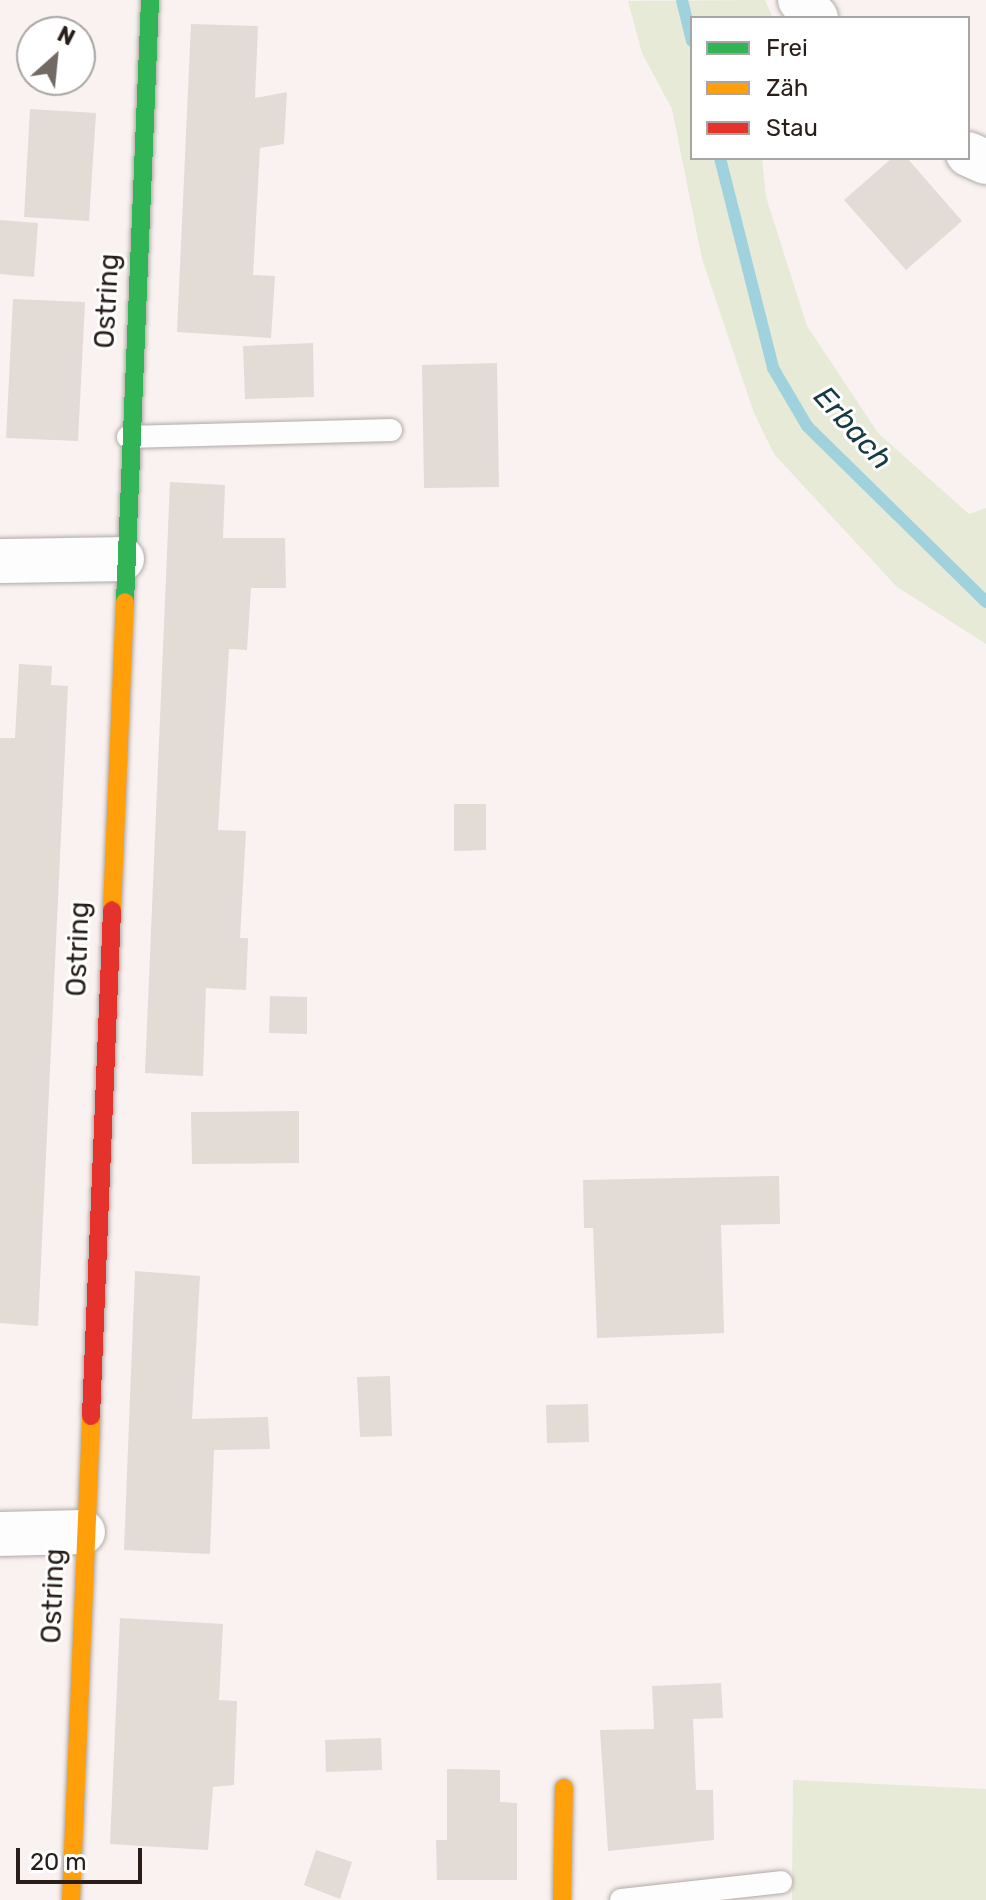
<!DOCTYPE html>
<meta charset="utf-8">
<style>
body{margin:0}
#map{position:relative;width:986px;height:1900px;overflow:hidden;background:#f9f2f0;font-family:Rubik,sans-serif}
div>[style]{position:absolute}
.green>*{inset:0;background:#e7ead6}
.stream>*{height:12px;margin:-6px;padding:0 6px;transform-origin:6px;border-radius:6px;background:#a0d2de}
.building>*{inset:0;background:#e2dbd6}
.roads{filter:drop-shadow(0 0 2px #b1a9a6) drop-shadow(0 0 2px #b1a9a6)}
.lane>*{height:22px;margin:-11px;padding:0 11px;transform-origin:11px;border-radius:11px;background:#fefdfd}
.street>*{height:44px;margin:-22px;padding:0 22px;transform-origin:22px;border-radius:22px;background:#fefdfd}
.fast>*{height:18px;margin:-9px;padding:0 9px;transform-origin:9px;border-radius:9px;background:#30b455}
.slow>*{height:18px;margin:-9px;padding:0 9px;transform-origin:9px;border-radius:9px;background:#ff9f0a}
.jam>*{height:18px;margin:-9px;padding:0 9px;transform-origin:9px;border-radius:9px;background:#e5322d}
span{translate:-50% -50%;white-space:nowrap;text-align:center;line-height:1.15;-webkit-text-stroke:6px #fff;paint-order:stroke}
.street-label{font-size:28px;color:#291e19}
.water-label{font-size:30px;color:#173b43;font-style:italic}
.legend{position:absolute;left:690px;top:16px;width:280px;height:144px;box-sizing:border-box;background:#fff;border:2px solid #a9a5a3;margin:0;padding:10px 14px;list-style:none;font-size:24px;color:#291e19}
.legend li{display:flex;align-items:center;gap:16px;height:40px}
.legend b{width:40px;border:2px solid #a9a5a3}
.north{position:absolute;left:16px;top:16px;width:80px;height:80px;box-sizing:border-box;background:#fff;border:2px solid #a9a5a3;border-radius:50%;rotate:27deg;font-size:22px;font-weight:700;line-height:32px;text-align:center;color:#291e19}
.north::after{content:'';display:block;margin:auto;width:28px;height:36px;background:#726864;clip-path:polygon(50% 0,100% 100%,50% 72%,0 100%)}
.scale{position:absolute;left:16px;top:1848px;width:126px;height:36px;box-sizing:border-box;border:4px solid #291e19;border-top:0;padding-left:10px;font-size:24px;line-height:28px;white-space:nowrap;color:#291e19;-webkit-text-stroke:6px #fff;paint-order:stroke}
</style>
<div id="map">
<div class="green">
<i style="clip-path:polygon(765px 0,773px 18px,692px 18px,692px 158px,762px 158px,766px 197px,807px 326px,878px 433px,969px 514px,986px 508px,986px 644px,897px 587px,774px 454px,754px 413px,702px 259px,672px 109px,642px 53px,628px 1px)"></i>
<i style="clip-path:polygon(793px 1780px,986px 1789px,986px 1900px,792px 1900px)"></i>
</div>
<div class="stream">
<i style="left:682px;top:0;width:42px;rotate:76.3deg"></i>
<i style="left:720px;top:158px;width:217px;rotate:75.8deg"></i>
<i style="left:773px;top:368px;width:67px;rotate:59.6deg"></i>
<i style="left:807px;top:426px;width:251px;rotate:44.5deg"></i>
</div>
<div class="building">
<i style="clip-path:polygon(191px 24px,258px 26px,255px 98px,287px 92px,284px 144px,260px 148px,253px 275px,275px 276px,271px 338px,177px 332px)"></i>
<i style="clip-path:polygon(30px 109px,96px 113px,89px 221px,24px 217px)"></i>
<i style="clip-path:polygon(892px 158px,907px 158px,962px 221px,906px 270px,844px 200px)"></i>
<i style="clip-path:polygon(0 220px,38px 223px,34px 277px,0 274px)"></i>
<i style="clip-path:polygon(13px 299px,85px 302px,78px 441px,6px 438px)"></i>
<i style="clip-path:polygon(313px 343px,314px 397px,245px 399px,243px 346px)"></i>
<i style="clip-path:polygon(497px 363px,499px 487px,424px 488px,422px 365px)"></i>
<i style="clip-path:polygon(170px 482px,225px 485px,223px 538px,285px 538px,286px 588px,251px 588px,247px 650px,229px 649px,218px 830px,246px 831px,240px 938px,248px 938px,246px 990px,206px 988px,203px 1076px,145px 1073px)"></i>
<i style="clip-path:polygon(19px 664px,52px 666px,51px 685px,68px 686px,38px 1326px,0 1323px,0 738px,15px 738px)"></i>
<i style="clip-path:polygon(454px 804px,486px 804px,486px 850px,454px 851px)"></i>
<i style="clip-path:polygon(270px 996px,307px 997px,307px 1034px,269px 1033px)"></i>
<i style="clip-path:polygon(299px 1111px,299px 1163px,192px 1164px,191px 1112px)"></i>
<i style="clip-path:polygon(779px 1176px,780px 1224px,721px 1225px,724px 1333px,597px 1338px,593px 1228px,584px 1228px,583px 1180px)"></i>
<i style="clip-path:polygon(135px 1271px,200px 1276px,192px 1419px,268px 1417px,270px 1449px,214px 1450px,210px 1554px,124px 1550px)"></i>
<i style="clip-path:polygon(390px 1376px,392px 1436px,360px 1437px,357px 1377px)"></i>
<i style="clip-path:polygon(588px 1404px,589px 1442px,547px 1443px,546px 1405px)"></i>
<i style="clip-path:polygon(120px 1618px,223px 1624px,219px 1700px,237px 1701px,234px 1785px,213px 1787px,208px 1850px,110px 1844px)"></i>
<i style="clip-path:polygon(721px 1683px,723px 1718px,693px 1719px,696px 1790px,713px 1790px,714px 1840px,608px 1851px,600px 1730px,654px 1729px,652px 1686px)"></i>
<i style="clip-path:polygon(381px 1738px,382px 1770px,326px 1772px,325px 1740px)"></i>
<i style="clip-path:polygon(447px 1769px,500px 1770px,500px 1802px,517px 1803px,517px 1880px,437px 1880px,436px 1840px,447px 1840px)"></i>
<i style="clip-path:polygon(316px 1850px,352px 1862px,340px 1899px,304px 1885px)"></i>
</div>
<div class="roads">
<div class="lane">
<i style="left:128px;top:437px;width:263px;rotate:-1.5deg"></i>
<i style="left:621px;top:1900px;width:161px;rotate:-6.4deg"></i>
</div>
<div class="street">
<i style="left:800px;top:0;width:24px;rotate:48deg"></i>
<i style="left:968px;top:154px;width:20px;rotate:24deg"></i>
<i style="left:0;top:561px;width:122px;rotate:-0.9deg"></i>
<i style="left:0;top:1534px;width:83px;rotate:-1.4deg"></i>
</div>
<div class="fast">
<i style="left:125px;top:602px;width:603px;rotate:-87.62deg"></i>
</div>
<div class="slow">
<i style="left:112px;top:910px;width:308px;rotate:-87.6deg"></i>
<i style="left:71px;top:1900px;width:484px;rotate:-87.6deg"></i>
<i style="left:562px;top:1900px;width:112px;rotate:-89deg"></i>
</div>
<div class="jam">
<i style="left:91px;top:1416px;width:506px;rotate:-87.62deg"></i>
</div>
</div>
<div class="street-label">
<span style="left:107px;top:301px;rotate:-87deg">Ostring</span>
<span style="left:78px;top:949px;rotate:-88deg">Ostring</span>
<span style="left:53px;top:1596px;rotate:-88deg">Ostring</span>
</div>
<div class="water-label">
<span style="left:853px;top:428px;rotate:48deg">Erbach</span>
</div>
<ul class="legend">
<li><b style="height:10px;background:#30b455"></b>Frei</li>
<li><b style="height:10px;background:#ff9f0a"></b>Zäh</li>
<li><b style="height:10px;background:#e5322d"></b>Stau</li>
</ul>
<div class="north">N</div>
<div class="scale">20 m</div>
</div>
